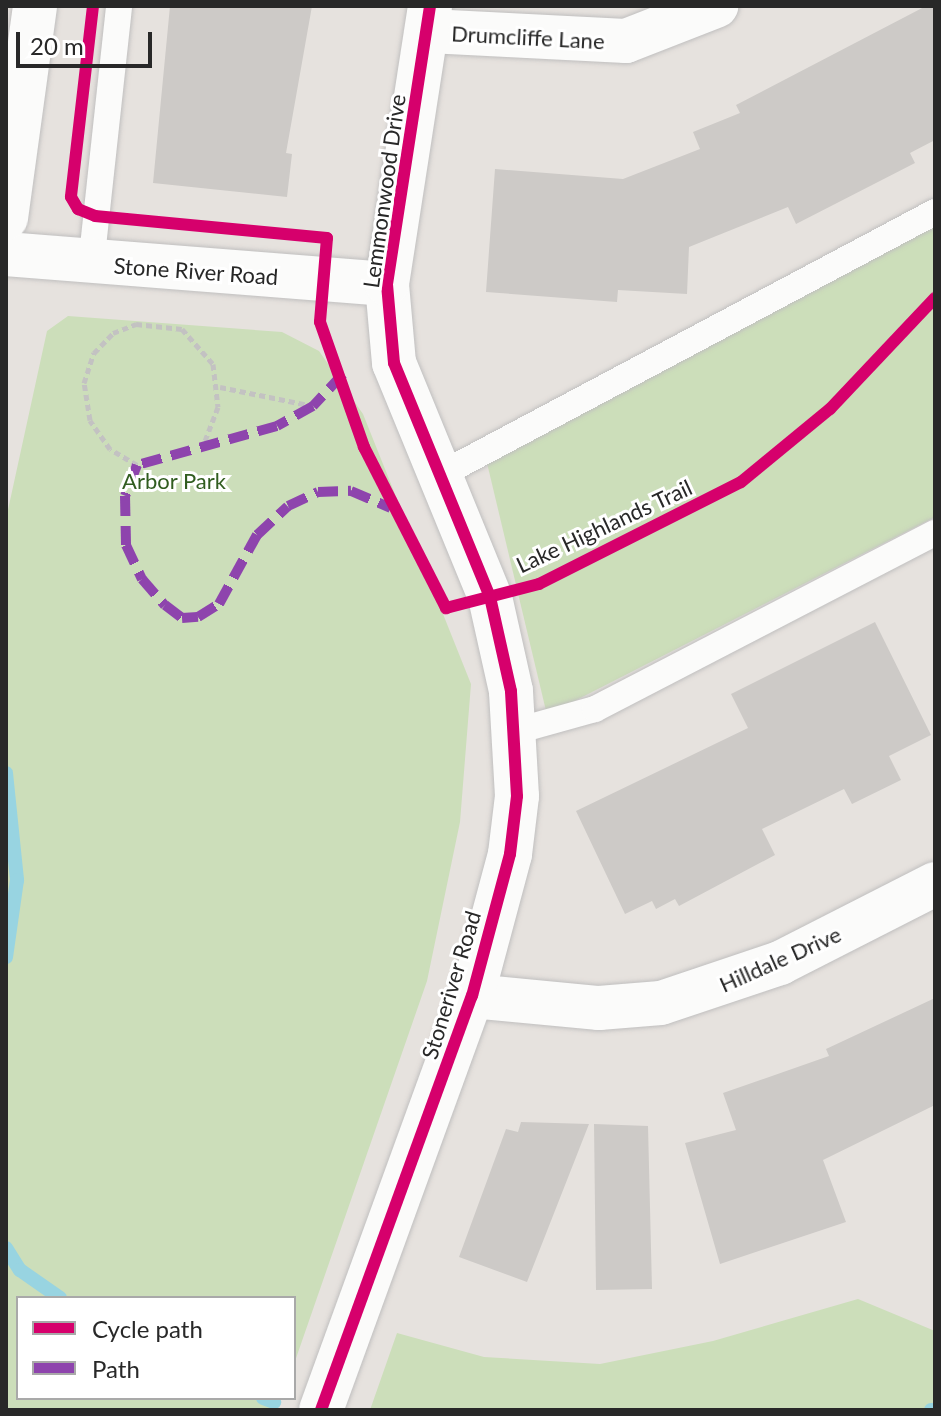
<!DOCTYPE html>
<style>
body{margin:0}
#map{position:relative;width:941px;height:1416px;overflow:hidden;background:#e6e2de;font-family:Lato,sans-serif}
div>[style]{position:absolute}
.green>*{inset:0;background:#ccdeba}
.stream>*{height:14px;margin:-7px;padding:0 7px;transform-origin:7px;border-radius:7px;background:#98d4e1}
.building>*{inset:0;background:#cdcac7}
.path>*{height:5px;margin-top:-2.5px;transform-origin:0;background:repeating-linear-gradient(90deg,#c3c2c2 0 6px,transparent 0 10px)}
.roads{filter:drop-shadow(0 0 2px #c0bfbf) drop-shadow(0 0 2px #c0bfbf)}
.service>*{height:26px;margin:-13px;padding:0 13px;transform-origin:13px;border-radius:13px;background:#fbfbfa}
.minor>*{height:44px;margin:-22px;padding:0 22px;transform-origin:22px;border-radius:22px;background:#fbfbfa}
.secondary>*{height:44px;margin:-22px;padding:0 22px;transform-origin:22px;border-radius:22px;background:#fbfbfa}
.quiet>*{height:10px;margin-top:-5px;transform-origin:0;background:repeating-linear-gradient(90deg,#8e44ad 0 20px,transparent 0 30px)}
.cycleway>*{height:12px;margin:-6px;padding:0 6px;transform-origin:6px;border-radius:6px;background:#d6006c}
span{translate:-50% -50%;white-space:nowrap;text-align:center;line-height:1.15;-webkit-text-stroke:6px #fff;paint-order:stroke}
.street-label{font-size:22px;color:#282828}
.park-label{font-size:22px;color:#315d20}
.frame{position:absolute;inset:0;border:8px solid #282828;pointer-events:none}
.legend{position:absolute;left:16px;top:1296px;width:280px;height:104px;box-sizing:border-box;background:#fff;border:2px solid #a9a9a9;margin:0;padding:10px 14px;list-style:none;font-size:24px;color:#282828}
.legend li{display:flex;align-items:center;gap:16px;height:40px}
.legend b{width:40px;border:2px solid #a9a9a9}
.scale{position:absolute;left:16px;top:32px;width:136px;height:36px;box-sizing:border-box;border:4px solid #282828;border-top:0;padding-left:10px;font-size:24px;line-height:28px;white-space:nowrap;color:#282828;-webkit-text-stroke:6px #fff;paint-order:stroke}
</style>
<div id="map">
<div class="green">
<i style="clip-path:polygon(935px 217px,935px 517px,547px 715px,482px 442px)"></i>
<i style="clip-path:polygon(68px 316px,282px 332px,319px 351px,363px 414px,471px 684px,460px 822px,427px 981px,294px 1364px,294px 1298px,18px 1298px,18px 1398px,281px 1398px,276px 1410px,6px 1410px,6px 519px,47px 331px)"></i>
<i style="clip-path:polygon(858px 1299px,935px 1331px,935px 1410px,370px 1410px,397px 1333px,484px 1357px,600px 1364px,713px 1341px)"></i>
</div>
<div class="stream">
<i style="left:6px;top:773px;width:108px;rotate:84.1deg"></i>
<i style="left:17px;top:880px;width:78px;rotate:98.1deg"></i>
<i style="left:6px;top:1248px;width:26px;rotate:58deg"></i>
<i style="left:20px;top:1270px;width:49px;rotate:35deg"></i>
<i style="left:263px;top:1398px;width:12px;rotate:20deg"></i>
<i style="left:931px;top:1410px;width:4px"></i>
</div>
<div class="building">
<i style="clip-path:polygon(170px 6px,312px 6px,286px 153px,292px 154px,287px 197px,153px 183px)"></i>
<i style="clip-path:polygon(926px 6px,935px 6px,935px 140px,910px 153px,915px 163px,796px 224px,788px 207px,689px 247px,687px 294px,618px 290px,617px 302px,486px 292px,495px 169px,623px 179px,700px 149px,693px 132px,740px 113px,736px 105px)"></i>
<i style="clip-path:polygon(875px 622px,931px 735px,889px 756px,901px 780px,852px 804px,844px 789px,762px 829px,775px 855px,679px 906px,675px 899px,656px 909px,652px 901px,625px 914px,576px 811px,748px 728px,731px 694px)"></i>
<i style="clip-path:polygon(935px 998px,935px 1105px,823px 1160px,846px 1222px,720px 1264px,685px 1143px,736px 1130px,723px 1093px,829px 1056px,826px 1049px)"></i>
<i style="clip-path:polygon(521px 1122px,589px 1124px,527px 1282px,459px 1257px,506px 1129px,518px 1132px)"></i>
<i style="clip-path:polygon(594px 1124px,648px 1126px,652px 1289px,596px 1290px)"></i>
</div>
<div class="path">
<i style="left:220px;top:387px;width:95px;rotate:11.5deg"></i>
<i style="left:137px;top:465px;width:31px;rotate:-149deg"></i>
<i style="left:110px;top:449px;width:35px;rotate:-125deg"></i>
<i style="left:90px;top:420px;width:37px;rotate:-99deg"></i>
<i style="left:84px;top:383px;width:32px;rotate:-72deg"></i>
<i style="left:94px;top:353px;width:28px;rotate:-46deg"></i>
<i style="left:113px;top:333px;width:25px;rotate:-21deg"></i>
<i style="left:136px;top:324px;width:46px;rotate:6.2deg"></i>
<i style="left:182px;top:329px;width:47px;rotate:48.5deg"></i>
<i style="left:213px;top:364px;width:43px;rotate:83.4deg"></i>
<i style="left:218px;top:407px;width:42px;rotate:111deg"></i>
</div>
<div class="roads">
<div class="service">
<i style="left:91px;top:265px;width:261px;rotate:-83.8deg"></i>
<i style="left:438px;top:476px;width:563px;rotate:-27.98deg"></i>
<i style="left:516px;top:731px;width:82px;rotate:-15.6deg"></i>
<i style="left:595px;top:709px;width:383px;rotate:-27.4deg"></i>
</div>
<div class="minor">
<i style="left:429px;top:31px;width:197px;rotate:2.9deg"></i>
<i style="left:626px;top:41px;width:97px;rotate:-21.3deg"></i>
<i style="left:6px;top:254px;width:382px;rotate:4.5deg"></i>
<i style="left:472px;top:996px;width:128px;rotate:5.4deg"></i>
<i style="left:599px;top:1008px;width:62px;rotate:-4.6deg"></i>
<i style="left:661px;top:1003px;width:126px;rotate:-18.6deg"></i>
<i style="left:780px;top:963px;width:174px;rotate:-27deg"></i>
<i style="left:321px;top:1410px;width:441px;rotate:-70deg"></i>
<i style="left:472px;top:996px;width:147px;rotate:-75deg"></i>
<i style="left:510px;top:854px;width:58px;rotate:-83.1deg"></i>
<i style="left:517px;top:796px;width:105px;rotate:-93.3deg"></i>
<i style="left:511px;top:691px;width:96px;rotate:-102.6deg"></i>
<i style="left:490px;top:597px;width:253px;rotate:-112.3deg"></i>
<i style="left:394px;top:363px;width:79px;rotate:-95.1deg"></i>
<i style="left:387px;top:284px;width:281px;rotate:-81.2deg"></i>
</div>
<div class="secondary">
<i style="left:6px;top:218px;width:214px;rotate:-82.2deg"></i>
</div>
</div>
<div class="quiet">
<i style="left:343px;top:374px;width:44px;rotate:133.2deg"></i>
<i style="left:313px;top:406px;width:41px;rotate:150.9deg"></i>
<i style="left:277px;top:426px;width:145px;rotate:164.4deg"></i>
<i style="left:137px;top:465px;width:33px;rotate:111deg"></i>
<i style="left:125px;top:496px;width:49px;rotate:88.8deg"></i>
<i style="left:126px;top:545px;width:38px;rotate:65deg"></i>
<i style="left:142px;top:579px;width:35px;rotate:49deg"></i>
<i style="left:165px;top:605px;width:21px;rotate:37deg"></i>
<i style="left:182px;top:618px;width:16px;rotate:-4deg"></i>
<i style="left:198px;top:617px;width:25px;rotate:-32deg"></i>
<i style="left:219px;top:604px;width:79px;rotate:-61.2deg"></i>
<i style="left:257px;top:535px;width:42px;rotate:-43.1deg"></i>
<i style="left:288px;top:506px;width:33px;rotate:-25deg"></i>
<i style="left:318px;top:492px;width:33px;rotate:-2deg"></i>
<i style="left:351px;top:491px;width:43px;rotate:23deg"></i>
</div>
<div class="cycleway">
<i style="left:93px;top:6px;width:192px;rotate:96.6deg"></i>
<i style="left:71px;top:197px;width:14px;rotate:60deg"></i>
<i style="left:78px;top:209px;width:18px;rotate:22deg"></i>
<i style="left:95px;top:216px;width:233px;rotate:5.4deg"></i>
<i style="left:327px;top:238px;width:84px;rotate:94.8deg"></i>
<i style="left:320px;top:322px;width:133px;rotate:70.6deg"></i>
<i style="left:364px;top:447px;width:181px;rotate:63deg"></i>
<i style="left:446px;top:608px;width:96px;rotate:-14.5deg"></i>
<i style="left:539px;top:584px;width:226px;rotate:-26.8deg"></i>
<i style="left:741px;top:482px;width:115px;rotate:-39.4deg"></i>
<i style="left:830px;top:409px;width:153px;rotate:-46.6deg"></i>
<i style="left:321px;top:1410px;width:441px;rotate:-70deg"></i>
<i style="left:472px;top:996px;width:147px;rotate:-75deg"></i>
<i style="left:510px;top:854px;width:58px;rotate:-83.1deg"></i>
<i style="left:517px;top:796px;width:105px;rotate:-93.3deg"></i>
<i style="left:511px;top:691px;width:96px;rotate:-102.6deg"></i>
<i style="left:490px;top:597px;width:253px;rotate:-112.3deg"></i>
<i style="left:394px;top:363px;width:79px;rotate:-95.1deg"></i>
<i style="left:387px;top:284px;width:281px;rotate:-81.2deg"></i>
</div>
<div class="street-label">
<span style="left:528px;top:37px;rotate:3deg">Drumcliffe Lane</span>
<span style="left:384px;top:191px;rotate:-82deg">Lemmonwood Drive</span>
<span style="left:196px;top:271px;rotate:4deg">Stone River Road</span>
<span style="left:604px;top:526px;rotate:-25deg">Lake Highlands Trail</span>
<span style="left:780px;top:959px;rotate:-24deg">Hilldale Drive</span>
<span style="left:451px;top:985px;rotate:-73deg">Stoneriver Road</span>
</div>
<div class="park-label">
<span style="left:174px;top:481px">Arbor Park</span>
</div>
<div class="frame"></div>
<ul class="legend">
<li><b style="height:10px;background:#d6006c"></b>Cycle path</li>
<li><b style="height:10px;background:#8e44ad"></b>Path</li>
</ul>
<div class="scale">20 m</div>
</div>
